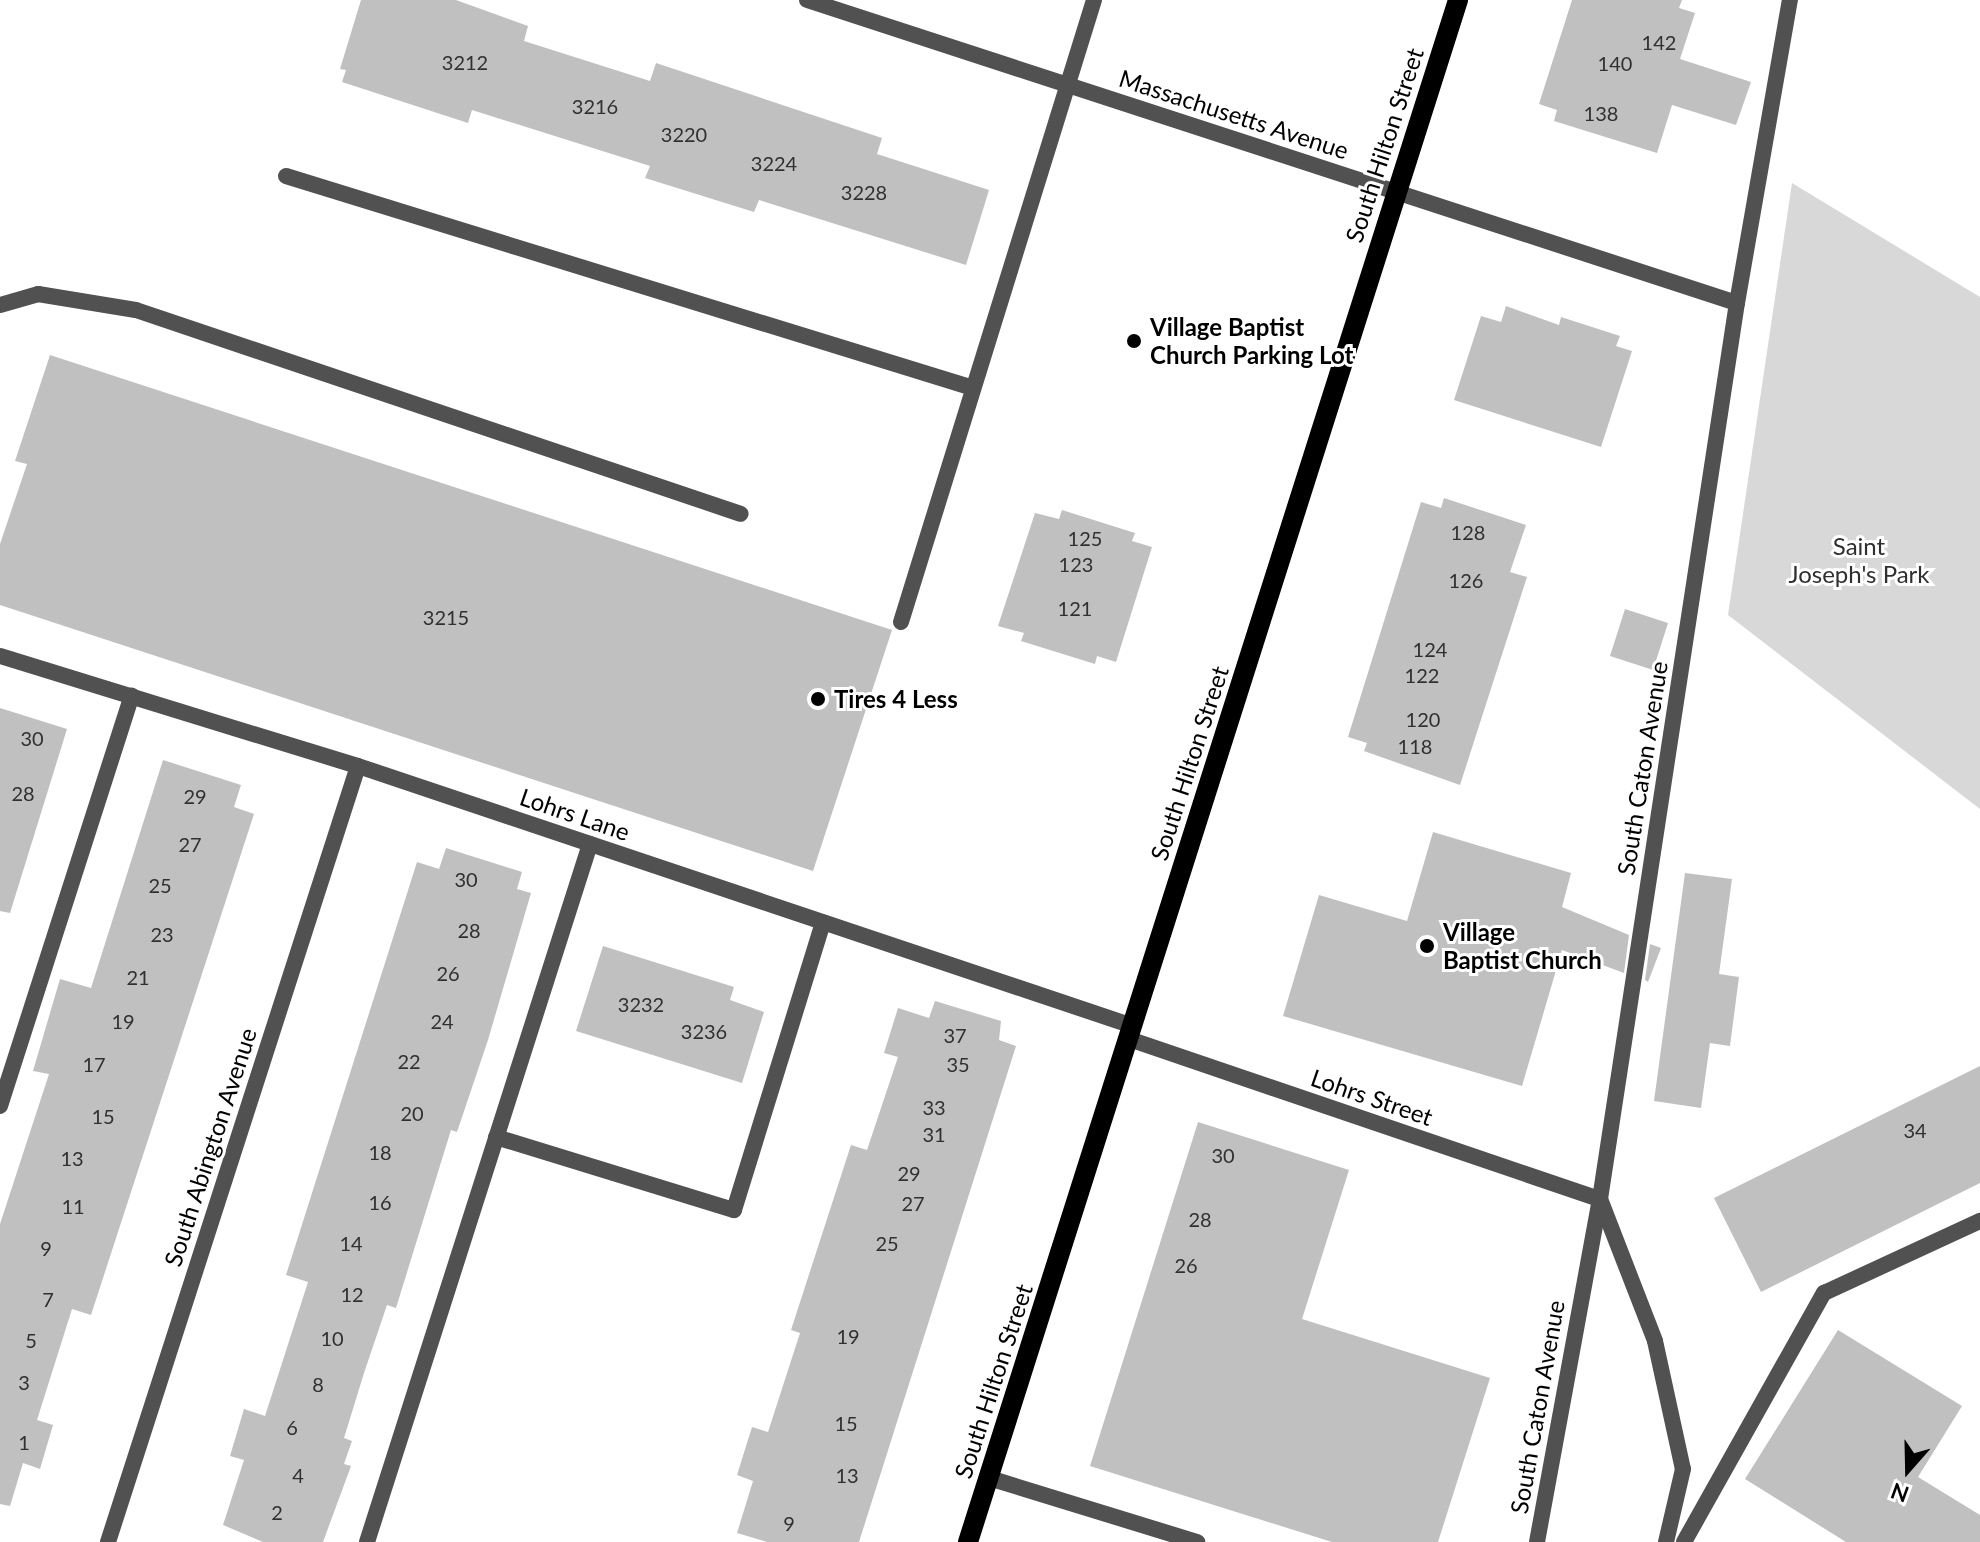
<!DOCTYPE html>
<style>
body{margin:0}
#map{position:relative;width:1980px;height:1542px;overflow:hidden;background:#fff;font-family:Lato,sans-serif}
div>[style]{position:absolute}
.green>*{inset:0;background:#d8d8d8}
.building>*{inset:0;background:#c0c0c0}
.lane>*{height:16px;margin:-8px;padding:0 8px;transform-origin:8px;border-radius:8px;background:#515151}
.street>*{height:16px;margin:-8px;padding:0 8px;transform-origin:8px;border-radius:8px;background:#515151}
.primary>*{height:20px;margin:-10px;padding:0 10px;transform-origin:10px;border-radius:10px;background:#000}
.dots>*{width:22px;height:22px;translate:-50% -50%;box-sizing:border-box;border:4px solid #fff;border-radius:50%}
span{translate:-50% -50%;white-space:nowrap;text-align:center;line-height:1.15;-webkit-text-stroke:6px #fff;paint-order:stroke}
.number-label{font-size:20px;color:#303030}
.number-label span{-webkit-text-stroke-width:0}
.street-label{font-size:24px;color:#000}
.poi-label{font-size:24px;color:#000;font-weight:700}
.left{translate:0 -50%;text-align:left}
.park-label{font-size:24px;color:#2f2f2f}
.north{position:absolute;left:1868px;top:1430px;width:80px;height:80px;-webkit-text-stroke:6px #fff;paint-order:stroke;rotate:200deg;font-size:22px;font-weight:700;line-height:32px;text-align:center;color:#000}
.north::after{content:'';display:block;margin:auto;width:28px;height:36px;background:#000;clip-path:polygon(50% 0,100% 100%,50% 72%,0 100%)}
</style>
<div id="map">
<div class="green">
<i style="clip-path:polygon(1792px 183px,1980px 297px,1980px 809px,1728px 615px)"></i>
</div>
<div class="building">
<i style="clip-path:polygon(361px 0,456px 0,528px 26px,524px 41px,650px 81px,656px 63px,882px 138px,877px 154px,989px 190px,966px 265px,759px 200px,754px 212px,645px 178px,650px 166px,472px 110px,468px 123px,342px 82px,346px 70px,340px 69px)"></i>
<i style="clip-path:polygon(1572px 0,1682px 0,1679px 8px,1695px 13px,1680px 59px,1751px 82px,1736px 125px,1672px 105px,1657px 153px,1554px 121px,1557px 110px,1539px 104px)"></i>
<i style="clip-path:polygon(1506px 306px,1559px 325px,1561px 317px,1620px 336px,1616px 346px,1632px 351px,1601px 447px,1454px 400px,1481px 316px,1501px 322px)"></i>
<i style="clip-path:polygon(50px 355px,892px 630px,813px 871px,0 605px,0 544px,27px 464px,15px 461px)"></i>
<i style="clip-path:polygon(1444px 498px,1526px 525px,1510px 572px,1527px 577px,1460px 785px,1364px 751px,1367px 743px,1348px 737px,1421px 502px,1441px 508px)"></i>
<i style="clip-path:polygon(1062px 510px,1135px 533px,1132px 541px,1152px 547px,1116px 662px,1097px 656px,1095px 664px,1021px 641px,1024px 633px,998px 626px,1035px 513px,1059px 519px)"></i>
<i style="clip-path:polygon(1625px 609px,1668px 623px,1653px 670px,1610px 656px)"></i>
<i style="clip-path:polygon(0 708px,67px 729px,10px 913px,0 911px)"></i>
<i style="clip-path:polygon(163px 760px,241px 785px,234px 807px,254px 814px,91px 1315px,72px 1309px,37px 1420px,53px 1425px,40px 1469px,23px 1463px,10px 1506px,0 1504px,0 1224px,49px 1074px,33px 1071px,60px 979px,91px 988px)"></i>
<i style="clip-path:polygon(1433px 832px,1571px 873px,1562px 907px,1629px 935px,1624px 973px,1562px 950px,1522px 1086px,1283px 1016px,1319px 895px,1407px 921px)"></i>
<i style="clip-path:polygon(446px 848px,522px 872px,517px 889px,531px 893px,488px 1040px,457px 1132px,451px 1130px,396px 1308px,387px 1305px,364px 1373px,344px 1438px,352px 1441px,344px 1464px,351px 1466px,323px 1542px,263px 1542px,223px 1525px,244px 1460px,230px 1456px,244px 1409px,265px 1416px,308px 1282px,286px 1275px,417px 862px,439px 869px)"></i>
<i style="clip-path:polygon(1685px 873px,1732px 879px,1719px 974px,1739px 977px,1730px 1046px,1710px 1043px,1701px 1108px,1654px 1101px)"></i>
<i style="clip-path:polygon(1650px 944px,1661px 948px,1648px 982px,1645px 980px)"></i>
<i style="clip-path:polygon(603px 946px,734px 987px,730px 1000px,764px 1012px,742px 1083px,576px 1031px)"></i>
<i style="clip-path:polygon(935px 1001px,1001px 1021px,999px 1040px,1016px 1046px,859px 1542px,767px 1542px,737px 1533px,753px 1481px,737px 1475px,752px 1427px,768px 1432px,800px 1333px,791px 1330px,851px 1145px,867px 1150px,898px 1057px,884px 1053px,898px 1008px,929px 1018px)"></i>
<i style="clip-path:polygon(1980px 1066px,1980px 1183px,1761px 1292px,1714px 1198px)"></i>
<i style="clip-path:polygon(1198px 1122px,1349px 1170px,1302px 1319px,1490px 1378px,1438px 1542px,1332px 1542px,1090px 1466px)"></i>
<i style="clip-path:polygon(1838px 1330px,1962px 1406px,1918px 1477px,1980px 1515px,1980px 1542px,1846px 1542px,1745px 1479px)"></i>
</div>
<div class="lane">
<i style="left:286px;top:176px;width:719px;rotate:17.15deg"></i>
<i style="left:0;top:305px;width:40px;rotate:-16deg"></i>
<i style="left:38px;top:294px;width:99px;rotate:9.3deg"></i>
<i style="left:136px;top:310px;width:638px;rotate:18.63deg"></i>
<i style="left:901px;top:622px;width:651px;rotate:-72.76deg"></i>
<i style="left:0;top:1106px;width:431px;rotate:-72.2deg"></i>
<i style="left:496px;top:1137px;width:249px;rotate:17.1deg"></i>
<i style="left:734px;top:1210px;width:301px;rotate:-72.8deg"></i>
<i style="left:1600px;top:1199px;width:152px;rotate:68.8deg"></i>
<i style="left:1655px;top:1341px;width:131px;rotate:77.7deg"></i>
<i style="left:1683px;top:1469px;width:75px;rotate:103.1deg"></i>
<i style="left:989px;top:1478px;width:218px;rotate:17.1deg"></i>
<i style="left:367px;top:1542px;width:733px;rotate:-72.28deg"></i>
<i style="left:1684px;top:1542px;width:286px;rotate:-60.7deg"></i>
<i style="left:1824px;top:1293px;width:172px;rotate:-24.8deg"></i>
</div>
<div class="street">
<i style="left:807px;top:0;width:978px;rotate:18.05deg"></i>
<i style="left:0;top:656px;width:375px;rotate:17.1deg"></i>
<i style="left:358px;top:766px;width:817px;rotate:18.55deg"></i>
<i style="left:1129px;top:1039px;width:497px;rotate:18.8deg"></i>
<i style="left:108px;top:1542px;width:815px;rotate:-72.14deg"></i>
<i style="left:1537px;top:1542px;width:349px;rotate:-79.6deg"></i>
<i style="left:1600px;top:1199px;width:906px;rotate:-81.31deg"></i>
<i style="left:1737px;top:303px;width:308px;rotate:-80.1deg"></i>
</div>
<div class="primary">
<i style="left:968px;top:1542px;width:1618px;rotate:-72.37deg"></i>
</div>
<div class="dots">
<i style="left:1134px;top:341px;background:#000"></i>
<i style="left:818px;top:699px;background:#000"></i>
<i style="left:1427px;top:946px;background:#000"></i>
</div>
<div class="number-label">
<span style="left:1659px;top:42px">142</span>
<span style="left:465px;top:62px">3212</span>
<span style="left:1615px;top:63px">140</span>
<span style="left:595px;top:106px">3216</span>
<span style="left:1601px;top:113px">138</span>
<span style="left:684px;top:134px">3220</span>
<span style="left:774px;top:163px">3224</span>
<span style="left:864px;top:192px">3228</span>
<span style="left:1468px;top:532px">128</span>
<span style="left:1085px;top:538px">125</span>
<span style="left:1076px;top:564px">123</span>
<span style="left:1466px;top:580px">126</span>
<span style="left:1075px;top:608px">121</span>
<span style="left:446px;top:617px">3215</span>
<span style="left:1430px;top:649px">124</span>
<span style="left:1422px;top:675px">122</span>
<span style="left:1423px;top:719px">120</span>
<span style="left:32px;top:738px">30</span>
<span style="left:1415px;top:746px">118</span>
<span style="left:23px;top:793px">28</span>
<span style="left:195px;top:796px">29</span>
<span style="left:190px;top:844px">27</span>
<span style="left:466px;top:879px">30</span>
<span style="left:160px;top:885px">25</span>
<span style="left:469px;top:930px">28</span>
<span style="left:162px;top:934px">23</span>
<span style="left:448px;top:973px">26</span>
<span style="left:138px;top:977px">21</span>
<span style="left:641px;top:1004px">3232</span>
<span style="left:123px;top:1021px">19</span>
<span style="left:442px;top:1021px">24</span>
<span style="left:704px;top:1031px">3236</span>
<span style="left:955px;top:1035px">37</span>
<span style="left:409px;top:1061px">22</span>
<span style="left:94px;top:1064px">17</span>
<span style="left:958px;top:1064px">35</span>
<span style="left:934px;top:1107px">33</span>
<span style="left:412px;top:1113px">20</span>
<span style="left:103px;top:1116px">15</span>
<span style="left:1915px;top:1130px">34</span>
<span style="left:934px;top:1134px">31</span>
<span style="left:380px;top:1152px">18</span>
<span style="left:1223px;top:1155px">30</span>
<span style="left:72px;top:1158px">13</span>
<span style="left:909px;top:1173px">29</span>
<span style="left:380px;top:1202px">16</span>
<span style="left:913px;top:1203px">27</span>
<span style="left:73px;top:1206px">11</span>
<span style="left:1200px;top:1219px">28</span>
<span style="left:351px;top:1243px">14</span>
<span style="left:887px;top:1243px">25</span>
<span style="left:46px;top:1248px">9</span>
<span style="left:1186px;top:1265px">26</span>
<span style="left:352px;top:1294px">12</span>
<span style="left:48px;top:1299px">7</span>
<span style="left:848px;top:1336px">19</span>
<span style="left:332px;top:1338px">10</span>
<span style="left:31px;top:1340px">5</span>
<span style="left:24px;top:1382px">3</span>
<span style="left:318px;top:1384px">8</span>
<span style="left:846px;top:1423px">15</span>
<span style="left:292px;top:1427px">6</span>
<span style="left:24px;top:1442px">1</span>
<span style="left:298px;top:1475px">4</span>
<span style="left:847px;top:1475px">13</span>
<span style="left:277px;top:1512px">2</span>
<span style="left:789px;top:1523px">9</span>
</div>
<div class="street-label">
<span style="left:1234px;top:114px;rotate:18deg">Massachusetts Avenue</span>
<span style="left:1384px;top:145px;rotate:-72deg">South Hilton Street</span>
<span style="left:1189px;top:763px;rotate:-72deg">South Hilton Street</span>
<span style="left:1642px;top:768px;rotate:-81deg">South Caton Avenue</span>
<span style="left:575px;top:814px;rotate:19deg">Lohrs Lane</span>
<span style="left:1372px;top:1097px;rotate:19deg">Lohrs Street</span>
<span style="left:210px;top:1147px;rotate:-72deg">South Abington Avenue</span>
<span style="left:993px;top:1381px;rotate:-72deg">South Hilton Street</span>
<span style="left:1537px;top:1407px;rotate:-80deg">South Caton Avenue</span>
</div>
<div class="poi-label">
<span class="left" style="left:1150px;top:341px">Village Baptist<br>Church Parking Lot</span>
<span class="left" style="left:834px;top:699px">Tires 4 Less</span>
<span class="left" style="left:1443px;top:946px">Village<br>Baptist Church</span>
</div>
<div class="park-label">
<span style="left:1859px;top:560px">Saint<br>Joseph's Park</span>
</div>
<div class="north">N</div>
</div>
